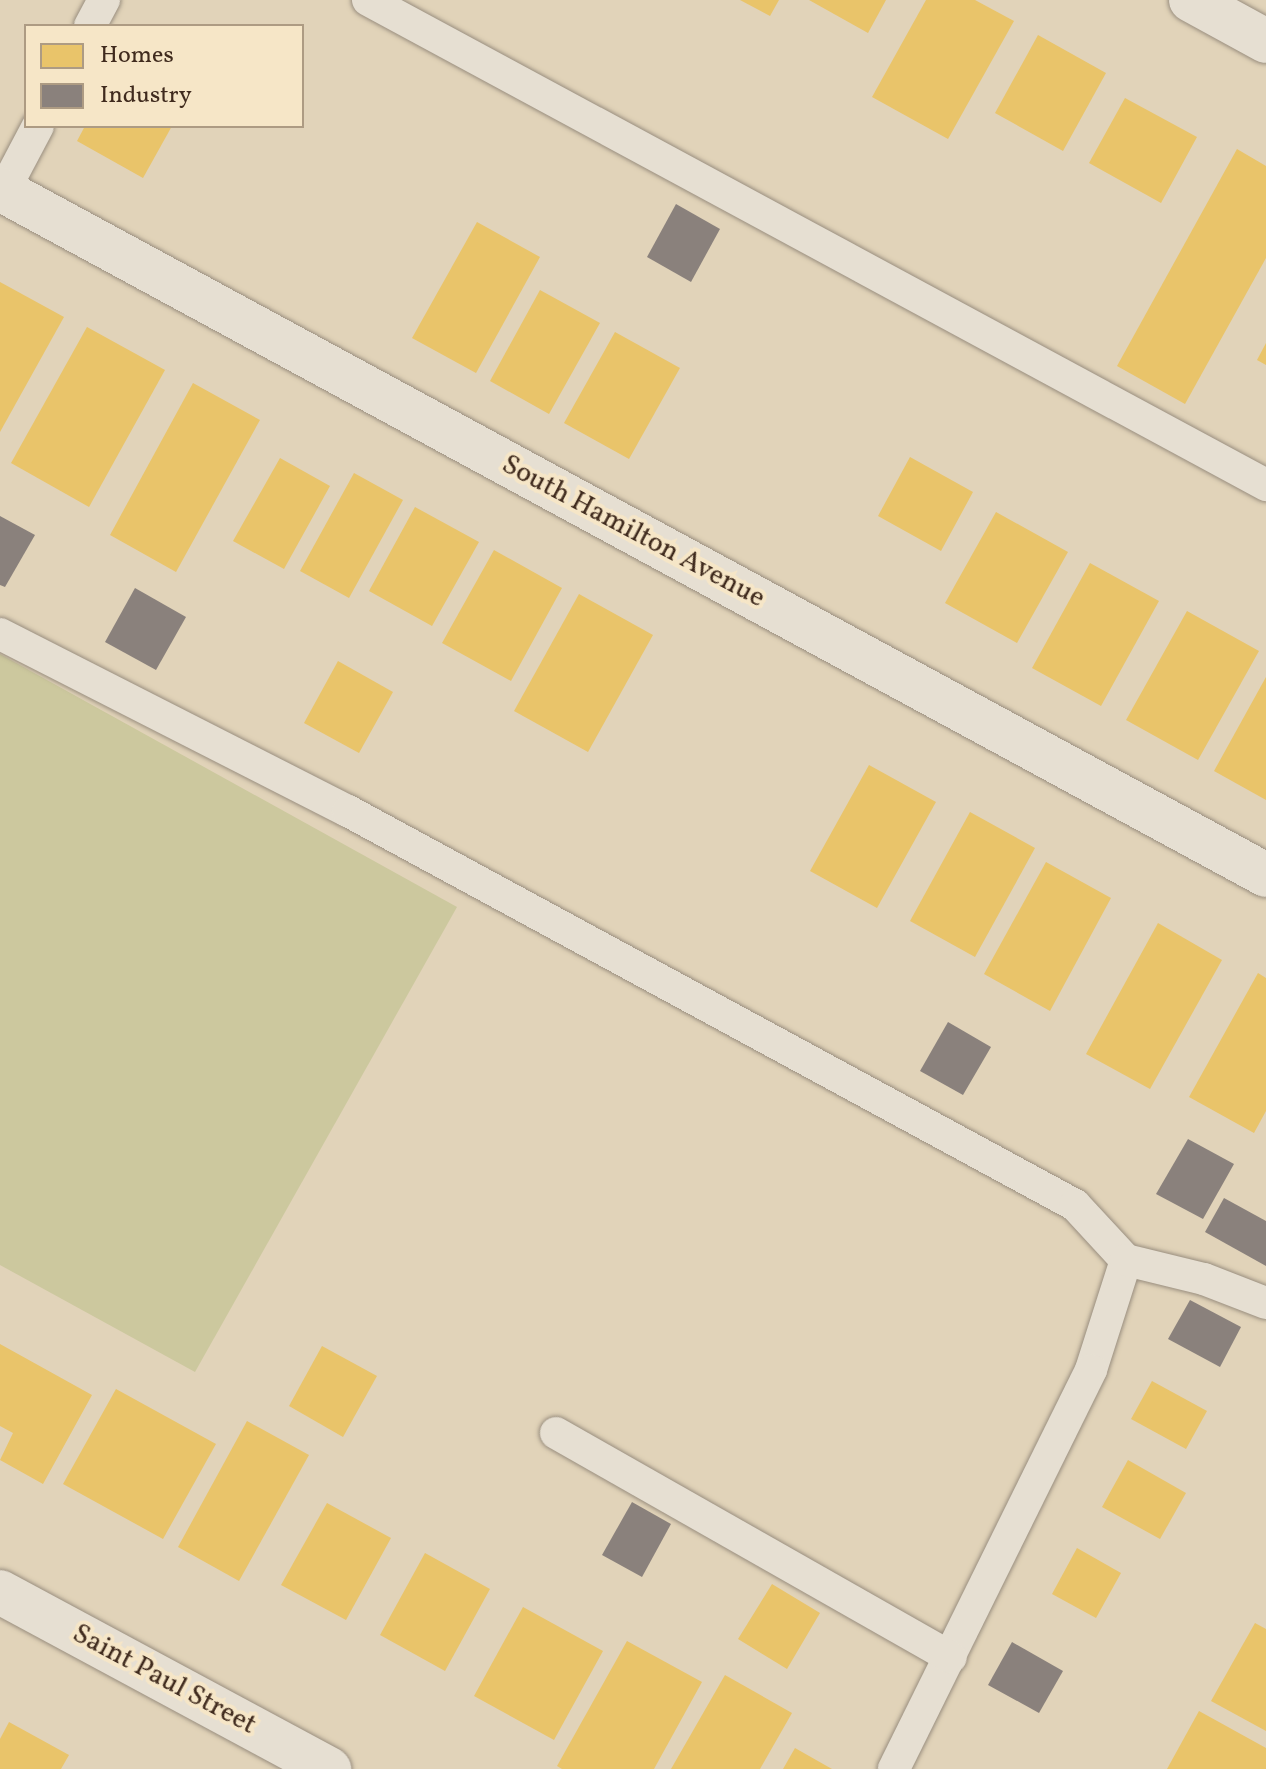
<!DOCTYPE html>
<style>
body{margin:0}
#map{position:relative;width:1266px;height:1769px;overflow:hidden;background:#e1d3b9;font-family:Vollkorn,serif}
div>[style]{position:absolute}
.green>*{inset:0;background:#ccc89e}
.homes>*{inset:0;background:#e9c46a}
.industry>*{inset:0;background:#8a817c}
.roads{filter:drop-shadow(0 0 2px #998e7f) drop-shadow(0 0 2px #998e7f)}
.service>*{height:32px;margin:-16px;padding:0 16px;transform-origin:16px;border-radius:16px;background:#e6dfd2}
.minor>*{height:44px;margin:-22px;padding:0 22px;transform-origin:22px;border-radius:22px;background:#e6dfd2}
span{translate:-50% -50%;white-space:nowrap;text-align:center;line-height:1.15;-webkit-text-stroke:8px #f6e6c7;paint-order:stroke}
.street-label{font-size:28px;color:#402b1e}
.legend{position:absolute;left:24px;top:24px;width:280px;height:104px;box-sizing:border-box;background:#f6e6c7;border:2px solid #ad9b83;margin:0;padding:10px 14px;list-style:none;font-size:24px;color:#402b1e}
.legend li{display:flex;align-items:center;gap:16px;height:40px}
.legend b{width:40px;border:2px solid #ad9b83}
</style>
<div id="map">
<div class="green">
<i style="clip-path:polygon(0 654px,457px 907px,195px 1372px,0 1265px)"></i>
</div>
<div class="homes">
<i style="clip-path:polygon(740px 0,779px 0,770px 16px)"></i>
<i style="clip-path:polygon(809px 0,886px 0,868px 33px)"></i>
<i style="clip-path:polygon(926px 0,975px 0,1014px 21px,948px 139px,872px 97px)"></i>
<i style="clip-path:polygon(1038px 35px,1106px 73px,1063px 151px,995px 113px)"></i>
<i style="clip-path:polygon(1125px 98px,1197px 137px,1161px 203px,1089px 163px)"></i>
<i style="clip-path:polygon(85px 126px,172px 126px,143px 178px,77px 141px)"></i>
<i style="clip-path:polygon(1237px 149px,1266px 166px,1266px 258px,1185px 404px,1117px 366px)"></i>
<i style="clip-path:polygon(477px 222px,540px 257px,476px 373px,412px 338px)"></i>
<i style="clip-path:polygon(0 282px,64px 317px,0 432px)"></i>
<i style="clip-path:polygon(540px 290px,600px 323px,549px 414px,490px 381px)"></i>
<i style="clip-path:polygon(87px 327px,165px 370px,89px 507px,11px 463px)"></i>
<i style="clip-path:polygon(615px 332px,680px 368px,629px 459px,564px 423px)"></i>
<i style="clip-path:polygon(1266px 343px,1266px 365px,1257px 360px)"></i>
<i style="clip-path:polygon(193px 383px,260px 420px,176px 572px,110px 535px)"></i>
<i style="clip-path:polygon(910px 457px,973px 492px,941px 551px,878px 516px)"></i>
<i style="clip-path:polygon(280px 458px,330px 486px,284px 569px,233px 541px)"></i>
<i style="clip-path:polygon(354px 473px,403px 500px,349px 598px,300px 571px)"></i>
<i style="clip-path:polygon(415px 507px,479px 542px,432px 626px,369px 591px)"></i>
<i style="clip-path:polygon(996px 512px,1068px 552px,1017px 643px,945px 603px)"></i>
<i style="clip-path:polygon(494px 550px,562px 588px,511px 681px,442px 643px)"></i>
<i style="clip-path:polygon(1090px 563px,1159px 601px,1101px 706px,1032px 668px)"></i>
<i style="clip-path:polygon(579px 594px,653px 635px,588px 752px,514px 711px)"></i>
<i style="clip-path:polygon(1187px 611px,1259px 651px,1198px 760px,1126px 720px)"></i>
<i style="clip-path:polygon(338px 661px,393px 692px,359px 753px,304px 723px)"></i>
<i style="clip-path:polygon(1266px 677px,1266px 800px,1214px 771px)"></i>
<i style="clip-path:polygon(869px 765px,936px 802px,877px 908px,810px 871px)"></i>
<i style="clip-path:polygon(970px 812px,1035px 848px,975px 957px,910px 921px)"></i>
<i style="clip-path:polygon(1046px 862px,1111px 898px,1050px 1011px,984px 974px)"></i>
<i style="clip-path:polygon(1158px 923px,1222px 960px,1150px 1089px,1086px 1054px)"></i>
<i style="clip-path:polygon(1258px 973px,1266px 978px,1266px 1111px,1254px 1133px,1189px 1097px)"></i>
<i style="clip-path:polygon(0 1344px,92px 1395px,43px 1484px,0 1460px,13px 1433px,0 1426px)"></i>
<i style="clip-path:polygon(322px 1346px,377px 1376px,343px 1437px,289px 1406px)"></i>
<i style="clip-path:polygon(1152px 1381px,1207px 1411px,1186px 1449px,1131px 1419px)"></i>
<i style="clip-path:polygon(116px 1389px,216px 1444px,163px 1539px,63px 1484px)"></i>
<i style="clip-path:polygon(247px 1421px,309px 1455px,239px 1581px,178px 1547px)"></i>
<i style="clip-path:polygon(1128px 1460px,1186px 1493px,1160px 1539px,1102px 1507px)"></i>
<i style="clip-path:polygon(327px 1503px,391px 1538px,346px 1620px,281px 1585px)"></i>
<i style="clip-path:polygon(1077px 1548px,1121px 1573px,1096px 1618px,1052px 1594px)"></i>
<i style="clip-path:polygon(425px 1553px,490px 1589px,445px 1671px,380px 1635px)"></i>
<i style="clip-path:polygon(772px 1584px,820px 1613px,787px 1669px,738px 1639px)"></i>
<i style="clip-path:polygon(523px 1607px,603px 1651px,554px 1740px,474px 1696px)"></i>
<i style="clip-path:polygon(1255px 1623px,1266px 1629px,1266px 1731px,1211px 1701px)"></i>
<i style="clip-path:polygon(627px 1641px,702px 1682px,654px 1769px,562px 1769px,557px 1766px)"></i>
<i style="clip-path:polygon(725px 1675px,792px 1713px,760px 1769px,671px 1769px)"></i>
<i style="clip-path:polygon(1199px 1711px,1266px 1748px,1266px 1769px,1167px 1769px)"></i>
<i style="clip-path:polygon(9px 1722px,69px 1755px,61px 1769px,0 1769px,0 1739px)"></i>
<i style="clip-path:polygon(795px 1748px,832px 1769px,783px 1769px)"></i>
</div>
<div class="industry">
<i style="clip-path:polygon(676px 204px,720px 229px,691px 282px,647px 257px)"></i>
<i style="clip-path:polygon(0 516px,35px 535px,5px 587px,0 585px)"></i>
<i style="clip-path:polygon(135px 588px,186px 617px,156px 670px,105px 642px)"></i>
<i style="clip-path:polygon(948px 1022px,991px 1047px,963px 1095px,920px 1071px)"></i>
<i style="clip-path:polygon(1188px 1139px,1234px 1164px,1203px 1219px,1156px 1194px)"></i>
<i style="clip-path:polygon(1224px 1198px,1266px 1221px,1266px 1266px,1205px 1232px)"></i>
<i style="clip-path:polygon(1190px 1300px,1241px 1327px,1220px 1367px,1168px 1339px)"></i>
<i style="clip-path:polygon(632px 1502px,671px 1524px,642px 1577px,602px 1555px)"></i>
<i style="clip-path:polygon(1012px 1642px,1063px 1671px,1039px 1713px,988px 1685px)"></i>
</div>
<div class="roads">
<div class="service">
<i style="left:368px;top:0;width:1021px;rotate:28.37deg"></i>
<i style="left:90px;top:26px;width:30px;rotate:-62deg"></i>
<i style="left:0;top:198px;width:81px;rotate:-62.2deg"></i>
<i style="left:0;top:634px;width:390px;rotate:27deg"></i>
<i style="left:348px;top:811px;width:827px;rotate:28.46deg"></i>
<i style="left:1075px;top:1205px;width:75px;rotate:47.2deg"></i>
<i style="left:1126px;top:1260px;width:115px;rotate:107.7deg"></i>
<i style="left:1091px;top:1370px;width:445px;rotate:116.3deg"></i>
<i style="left:1126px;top:1260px;width:80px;rotate:13.7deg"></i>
<i style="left:1204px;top:1279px;width:66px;rotate:21.2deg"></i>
<i style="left:556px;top:1433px;width:454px;rotate:29.6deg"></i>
</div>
<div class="minor">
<i style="left:1191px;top:0;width:85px;rotate:28.7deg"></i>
<i style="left:0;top:189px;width:1440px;rotate:28.45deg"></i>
<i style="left:0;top:1592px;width:374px;rotate:28.3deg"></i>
</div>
</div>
<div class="street-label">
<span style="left:633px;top:532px;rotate:28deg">South Hamilton Avenue</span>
<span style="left:164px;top:1680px;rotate:28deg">Saint Paul Street</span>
</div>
<ul class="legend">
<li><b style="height:22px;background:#e9c46a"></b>Homes</li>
<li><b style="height:22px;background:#8a817c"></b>Industry</li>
</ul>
</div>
